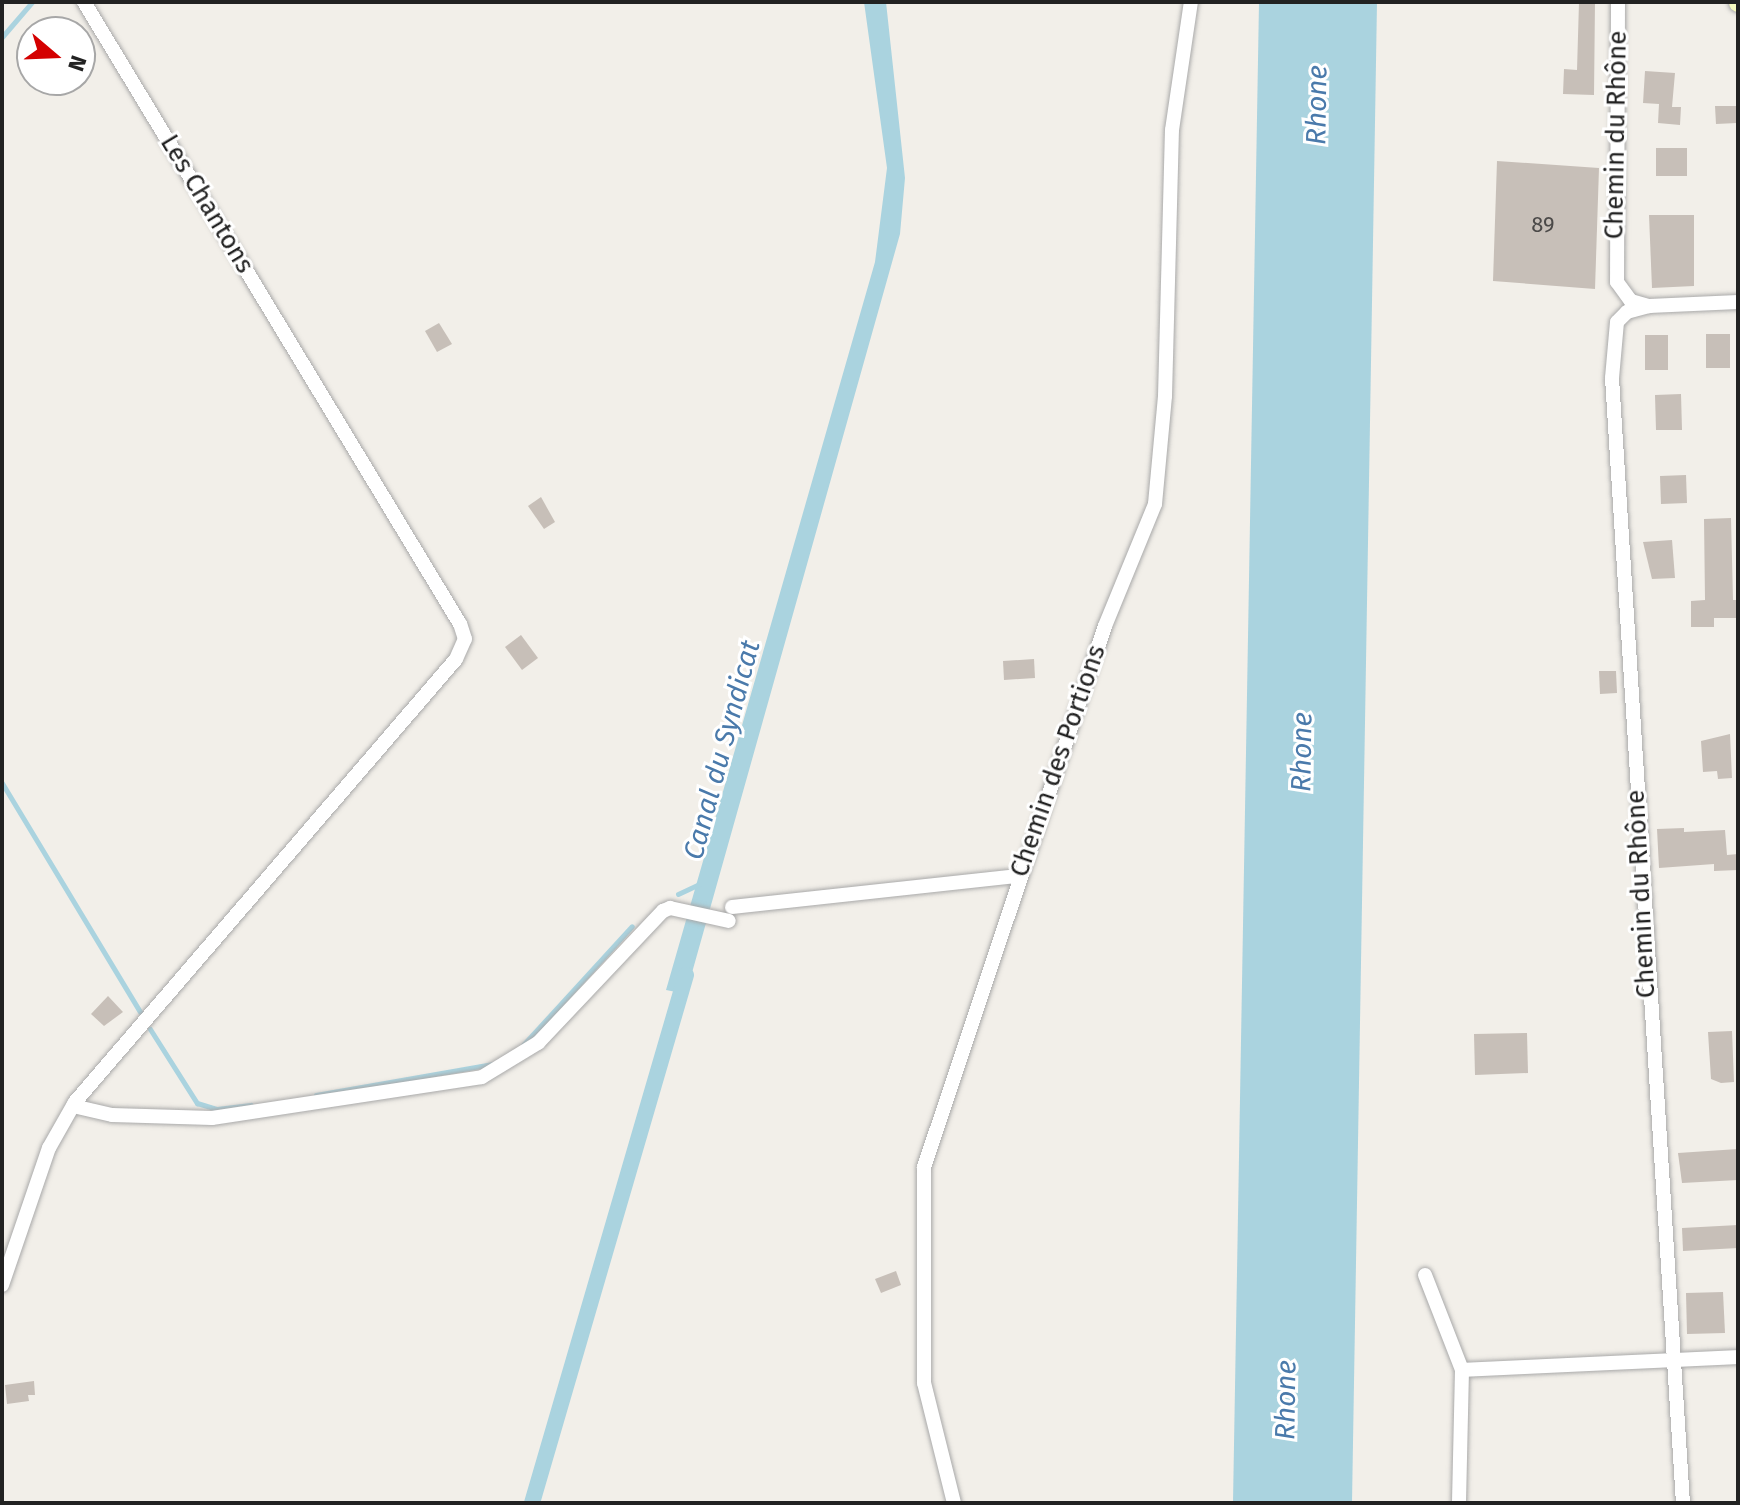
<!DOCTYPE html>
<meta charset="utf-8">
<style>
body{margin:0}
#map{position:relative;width:1740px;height:1505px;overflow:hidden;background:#f2efe9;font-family:"Fira Sans",sans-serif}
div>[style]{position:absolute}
.water>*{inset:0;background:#aad3df}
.stream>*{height:5px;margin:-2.5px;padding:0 2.5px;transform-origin:2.5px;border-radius:2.5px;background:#aad3df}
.canal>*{height:16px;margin:-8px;padding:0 8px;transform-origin:8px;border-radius:8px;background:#aad3df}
.building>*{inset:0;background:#c7bfb8}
.roads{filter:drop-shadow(0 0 2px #a9a9a9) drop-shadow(0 0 2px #a9a9a9)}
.minor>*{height:14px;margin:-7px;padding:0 7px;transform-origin:7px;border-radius:7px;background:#fff}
.secondary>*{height:18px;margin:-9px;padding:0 9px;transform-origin:9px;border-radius:9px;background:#f7fabf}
span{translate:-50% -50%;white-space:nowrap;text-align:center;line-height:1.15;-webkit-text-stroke:6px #fff;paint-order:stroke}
.number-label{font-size:22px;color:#4b4948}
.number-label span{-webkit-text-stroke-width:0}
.street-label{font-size:26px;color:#222}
.water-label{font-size:28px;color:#4a7aab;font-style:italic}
.frame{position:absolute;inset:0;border:4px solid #222;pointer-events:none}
.north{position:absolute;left:16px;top:16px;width:80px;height:80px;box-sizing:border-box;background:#fff;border:2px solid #a7a7a7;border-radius:50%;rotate:109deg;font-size:22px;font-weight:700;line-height:32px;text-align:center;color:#222}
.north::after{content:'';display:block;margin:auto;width:28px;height:36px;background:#d40000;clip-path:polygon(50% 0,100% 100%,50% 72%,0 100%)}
</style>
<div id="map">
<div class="water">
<i style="clip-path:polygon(864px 2px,886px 2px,905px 178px,900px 234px,686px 994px,666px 990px,875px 262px,887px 168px)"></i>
<i style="clip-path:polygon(1259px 2px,1377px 2px,1352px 1503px,1233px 1503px)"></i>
</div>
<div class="stream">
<i style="left:2px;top:37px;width:46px;rotate:-49.4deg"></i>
<i style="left:2px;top:783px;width:267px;rotate:58.9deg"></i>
<i style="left:678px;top:894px;width:23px;rotate:-25deg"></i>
<i style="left:150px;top:1029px;width:88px;rotate:57.6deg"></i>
<i style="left:197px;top:1103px;width:21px;rotate:17deg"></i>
<i style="left:217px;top:1109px;width:34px;rotate:-7deg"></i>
<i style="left:523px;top:1045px;width:161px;rotate:-47.5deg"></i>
<i style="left:316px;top:1095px;width:178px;rotate:-10deg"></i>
</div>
<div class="canal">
<i style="left:532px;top:1503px;width:550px;rotate:-73.74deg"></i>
</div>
<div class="building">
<i style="clip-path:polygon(1579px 2px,1595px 2px,1594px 95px,1563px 94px,1564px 69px,1577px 70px)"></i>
<i style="clip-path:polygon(1645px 71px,1675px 73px,1672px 107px,1681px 107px,1680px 125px,1658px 123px,1659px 104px,1643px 103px)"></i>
<i style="clip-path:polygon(1715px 106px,1737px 106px,1737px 123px,1716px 124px)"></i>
<i style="clip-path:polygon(1656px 148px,1687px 148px,1687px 176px,1656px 176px)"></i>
<i style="clip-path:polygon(1497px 161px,1599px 168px,1595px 289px,1493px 281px)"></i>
<i style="clip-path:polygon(1649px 215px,1694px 215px,1694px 286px,1652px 288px)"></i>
<i style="clip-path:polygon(439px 323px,452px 344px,437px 352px,425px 331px)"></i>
<i style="clip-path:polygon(1706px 334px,1730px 334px,1730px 368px,1706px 368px)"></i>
<i style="clip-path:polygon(1645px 335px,1668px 335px,1668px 370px,1645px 370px)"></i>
<i style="clip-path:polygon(1681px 394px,1682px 430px,1656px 430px,1655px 395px)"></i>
<i style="clip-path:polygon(1686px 475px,1687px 503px,1661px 504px,1660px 476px)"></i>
<i style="clip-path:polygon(541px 497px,555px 522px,544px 529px,528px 506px)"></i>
<i style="clip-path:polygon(1731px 518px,1733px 600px,1738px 600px,1738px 618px,1714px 618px,1714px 627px,1691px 627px,1691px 601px,1705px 600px,1704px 519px)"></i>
<i style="clip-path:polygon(1672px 540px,1675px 578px,1652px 579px,1643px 542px)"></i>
<i style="clip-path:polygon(521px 635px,538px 658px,522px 670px,505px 647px)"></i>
<i style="clip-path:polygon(1034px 659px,1035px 678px,1004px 680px,1003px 661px)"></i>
<i style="clip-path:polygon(1599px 671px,1616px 671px,1617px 693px,1600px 694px)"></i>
<i style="clip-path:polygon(1730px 734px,1732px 778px,1718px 779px,1717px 771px,1703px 772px,1701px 741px)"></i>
<i style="clip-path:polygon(1684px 828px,1684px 832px,1725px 830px,1727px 855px,1738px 854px,1738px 870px,1714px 871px,1714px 864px,1659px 868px,1657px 829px)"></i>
<i style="clip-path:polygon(108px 996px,123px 1012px,104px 1026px,91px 1014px)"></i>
<i style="clip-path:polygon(1732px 1031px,1734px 1082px,1721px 1083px,1711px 1079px,1708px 1032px)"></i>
<i style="clip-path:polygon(1527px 1033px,1528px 1073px,1475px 1075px,1474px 1034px)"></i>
<i style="clip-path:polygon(1738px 1149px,1738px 1180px,1682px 1183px,1678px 1153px)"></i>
<i style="clip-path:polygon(1738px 1225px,1738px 1248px,1683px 1251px,1682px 1228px)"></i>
<i style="clip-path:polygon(896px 1271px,901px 1285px,881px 1293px,875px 1279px)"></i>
<i style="clip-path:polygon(1723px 1292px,1725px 1333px,1687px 1334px,1686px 1293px)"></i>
<i style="clip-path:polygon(34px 1381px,35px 1395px,28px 1395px,29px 1401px,7px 1404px,5px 1385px)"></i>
</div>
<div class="roads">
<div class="minor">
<i style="left:1618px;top:2px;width:280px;rotate:90.2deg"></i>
<i style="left:1617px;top:282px;width:24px;rotate:54deg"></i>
<i style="left:1631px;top:301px;width:19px;rotate:16deg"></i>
<i style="left:1649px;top:306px;width:89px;rotate:-2.6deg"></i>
<i style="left:1649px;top:306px;width:23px;rotate:165deg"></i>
<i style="left:1627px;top:312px;width:14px;rotate:135deg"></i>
<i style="left:1617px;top:322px;width:56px;rotate:95.1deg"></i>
<i style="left:1612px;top:378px;width:1127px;rotate:86.39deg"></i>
<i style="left:732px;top:907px;width:288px;rotate:-6.2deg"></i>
<i style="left:73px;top:1106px;width:40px;rotate:13deg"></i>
<i style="left:112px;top:1115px;width:100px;rotate:1.7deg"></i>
<i style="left:212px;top:1118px;width:273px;rotate:-8.6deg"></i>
<i style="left:482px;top:1077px;width:66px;rotate:-31.3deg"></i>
<i style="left:538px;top:1043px;width:182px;rotate:-46.6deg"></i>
<i style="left:663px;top:911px;width:8px;rotate:-23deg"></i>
<i style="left:670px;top:908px;width:60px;rotate:12.4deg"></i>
<i style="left:1425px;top:1275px;width:102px;rotate:68.7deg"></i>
<i style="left:1462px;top:1370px;width:133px;rotate:91.3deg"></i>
<i style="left:2px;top:1285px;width:145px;rotate:-71.1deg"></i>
<i style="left:49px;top:1148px;width:53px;rotate:-60.5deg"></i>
<i style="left:75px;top:1102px;width:584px;rotate:-49.3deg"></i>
<i style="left:456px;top:659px;width:22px;rotate:-66deg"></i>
<i style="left:465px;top:639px;width:16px;rotate:-108deg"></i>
<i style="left:460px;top:624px;width:727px;rotate:-121.15deg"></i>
<i style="left:1462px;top:1370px;width:276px;rotate:-2.7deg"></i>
<i style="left:954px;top:1503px;width:124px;rotate:-104deg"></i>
<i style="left:924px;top:1383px;width:216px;rotate:-90deg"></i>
<i style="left:924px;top:1167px;width:570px;rotate:-71.5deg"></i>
<i style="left:1105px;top:626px;width:132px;rotate:-67.7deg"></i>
<i style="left:1155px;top:504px;width:108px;rotate:-84.7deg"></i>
<i style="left:1165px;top:396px;width:266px;rotate:-88.5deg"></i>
<i style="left:1172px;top:130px;width:129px;rotate:-81.6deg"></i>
</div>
<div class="secondary">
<i style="left:1738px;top:2px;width:1px;rotate:90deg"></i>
</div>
</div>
<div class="number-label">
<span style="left:1543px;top:225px">89</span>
</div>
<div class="street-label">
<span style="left:1616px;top:135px;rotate:-89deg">Chemin du Rhône</span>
<span style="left:207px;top:204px;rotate:59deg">Les Chantons</span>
<span style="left:1058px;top:761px;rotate:-71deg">Chemin des Portions</span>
<span style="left:1641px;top:894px;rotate:-93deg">Chemin du Rhône</span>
</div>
<div class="water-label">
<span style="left:1317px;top:105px;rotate:-89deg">Rhone</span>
<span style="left:722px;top:750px;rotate:-75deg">Canal du Syndicat</span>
<span style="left:1302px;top:752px;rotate:-89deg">Rhone</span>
<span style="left:1286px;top:1400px;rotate:-89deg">Rhone</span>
</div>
<div class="frame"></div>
<div class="north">N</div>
</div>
